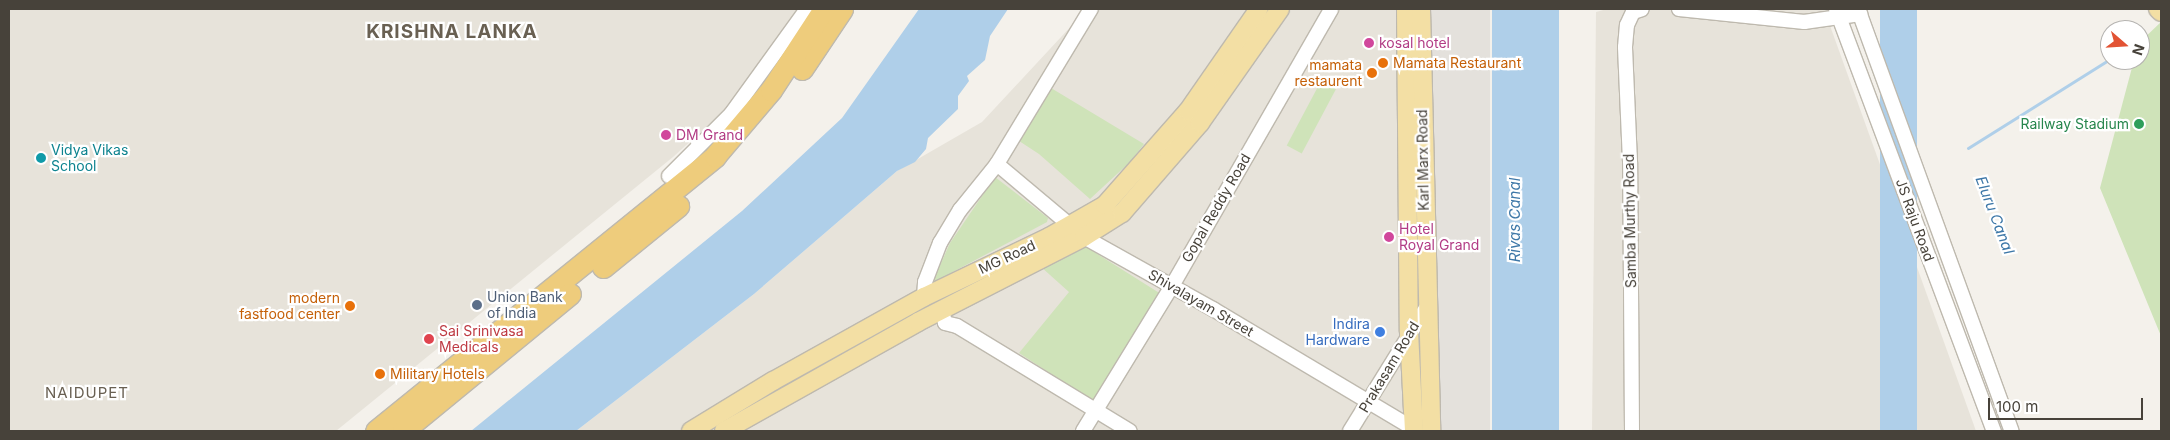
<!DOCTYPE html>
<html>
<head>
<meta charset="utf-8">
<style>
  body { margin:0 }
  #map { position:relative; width:2170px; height:440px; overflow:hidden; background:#f4f1eb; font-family:Inter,sans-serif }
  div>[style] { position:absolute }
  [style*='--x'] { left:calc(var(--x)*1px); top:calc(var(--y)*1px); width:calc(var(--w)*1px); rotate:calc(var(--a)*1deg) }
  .residential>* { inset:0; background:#e7e3da }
  .industrial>* { inset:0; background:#e4e1dc; transform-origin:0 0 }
  .green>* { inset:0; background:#cfe3b9; transform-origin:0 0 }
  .water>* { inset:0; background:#afcfe9; transform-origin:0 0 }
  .stream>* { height:3px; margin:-1.5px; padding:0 1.5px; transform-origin:1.5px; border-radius:1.5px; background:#afcfe9 }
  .roads { filter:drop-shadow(1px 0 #beb9ae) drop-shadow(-1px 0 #beb9ae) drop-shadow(0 1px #beb9ae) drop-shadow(0 -1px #beb9ae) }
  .minor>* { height:14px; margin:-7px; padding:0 7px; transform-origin:7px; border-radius:7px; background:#fff }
  .major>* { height:18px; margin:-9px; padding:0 9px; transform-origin:9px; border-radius:9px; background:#f3dfa4 }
  .highway>* { height:21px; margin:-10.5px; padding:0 10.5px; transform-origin:10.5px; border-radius:10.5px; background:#eecc7c }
  .dots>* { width:14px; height:14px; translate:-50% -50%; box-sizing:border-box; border:2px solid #fff; border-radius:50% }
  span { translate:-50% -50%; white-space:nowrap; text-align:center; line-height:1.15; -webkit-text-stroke:4.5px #fff; paint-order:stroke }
  .hotel-label { font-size:14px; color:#b23c85 }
  .left { translate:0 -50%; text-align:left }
  .food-label { font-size:14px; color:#c56008 }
  .right { translate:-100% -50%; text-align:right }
  .leisure-label { font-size:14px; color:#27864d }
  .culture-label { font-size:14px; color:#0d838f }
  .street-label { font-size:14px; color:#47423a }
  .service-label { font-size:14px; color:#4e5e75 }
  .shop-label { font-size:14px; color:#366cbe }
  .health-label { font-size:14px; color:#be3a42 }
  .water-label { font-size:15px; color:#3e78a8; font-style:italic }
  .neighbourhood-label { font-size:15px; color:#696052; letter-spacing:1px }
  .district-label { font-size:19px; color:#696052; font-weight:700; letter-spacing:1px }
  .frame { position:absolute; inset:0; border:10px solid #47423a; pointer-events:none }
  .north { position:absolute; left:2100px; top:20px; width:50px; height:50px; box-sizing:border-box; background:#fff; border:1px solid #b5b3b0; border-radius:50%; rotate:109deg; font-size:14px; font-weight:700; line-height:20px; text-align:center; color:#47423a }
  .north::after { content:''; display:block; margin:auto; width:18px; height:22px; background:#e25334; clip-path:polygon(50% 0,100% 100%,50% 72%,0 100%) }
  .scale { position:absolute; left:1988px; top:398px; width:155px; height:22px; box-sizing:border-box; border:2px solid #47423a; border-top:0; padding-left:6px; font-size:15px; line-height:18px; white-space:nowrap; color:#47423a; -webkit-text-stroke:4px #fff; paint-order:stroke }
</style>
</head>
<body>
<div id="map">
  <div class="residential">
    <div style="clip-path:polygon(9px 9px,801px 9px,734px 102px,673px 157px,336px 431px,9px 431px)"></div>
    <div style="clip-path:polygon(1087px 9px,1416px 9px,1416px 431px,576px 431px,754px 294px,897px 171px,982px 122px)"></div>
    <div style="clip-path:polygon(1607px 9px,1824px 9px,1976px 431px,1592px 431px,1596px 12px)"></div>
  </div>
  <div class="industrial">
    <div style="left:1431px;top:9px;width:59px;height:422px"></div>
  </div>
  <div class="green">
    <div style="clip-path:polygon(2161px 22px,2161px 336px,2100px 188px,2134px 60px,2140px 60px,2140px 42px)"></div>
    <div style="left:1321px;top:81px;width:17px;height:73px;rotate:28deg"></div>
    <div style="clip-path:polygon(1051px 88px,1144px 144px,1130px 162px,1090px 199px,1039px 154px,1016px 139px)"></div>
    <div style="clip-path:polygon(995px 177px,1048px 218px,1047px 222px,932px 283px,950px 243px)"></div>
    <div style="clip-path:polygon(1083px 245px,1161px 294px,1094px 402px,1019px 353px,1069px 292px,1040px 266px)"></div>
  </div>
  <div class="water">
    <div style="clip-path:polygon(919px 9px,1008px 9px,990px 36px,985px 60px,967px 76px,969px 81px,958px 96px,958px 109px,928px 138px,926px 149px,915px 162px,897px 171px,754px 294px,576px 431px,471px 431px,742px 211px,842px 118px)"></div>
    <div style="left:1492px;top:9px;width:67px;height:422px"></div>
    <div style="left:1880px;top:9px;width:37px;height:450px"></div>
  </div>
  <div class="stream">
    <div style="--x:1968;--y:148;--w:168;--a:-32.1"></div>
  </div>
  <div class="roads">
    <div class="minor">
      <div style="--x:1679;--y:9;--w:126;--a:5.9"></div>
      <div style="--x:1804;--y:22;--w:57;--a:-8.1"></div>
      <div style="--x:1836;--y:9;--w:451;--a:69.5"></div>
      <div style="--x:1858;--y:9;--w:449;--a:70"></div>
      <div style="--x:997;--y:164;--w:114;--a:40"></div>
      <div style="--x:1084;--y:237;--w:148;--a:29.2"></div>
      <div style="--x:1213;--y:309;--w:234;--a:30.8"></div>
      <div style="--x:669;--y:176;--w:88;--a:-45"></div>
      <div style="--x:731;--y:114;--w:130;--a:-54.1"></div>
      <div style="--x:924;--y:297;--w:15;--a:-86"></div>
      <div style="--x:925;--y:282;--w:42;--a:-69"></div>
      <div style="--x:940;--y:243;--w:39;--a:-59"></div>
      <div style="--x:960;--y:210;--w:59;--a:-51.2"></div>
      <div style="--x:997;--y:164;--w:181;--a:-58.8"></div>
      <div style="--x:942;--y:310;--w:13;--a:77"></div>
      <div style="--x:945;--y:323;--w:12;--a:14"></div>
      <div style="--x:957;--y:326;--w:202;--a:31.3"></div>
      <div style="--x:1083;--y:431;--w:170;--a:-58.5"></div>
      <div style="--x:1172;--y:286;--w:319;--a:-60.1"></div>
      <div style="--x:1350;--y:431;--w:150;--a:-58.3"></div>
      <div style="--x:1632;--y:431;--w:269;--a:-90.4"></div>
      <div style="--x:1630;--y:162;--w:115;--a:-92.5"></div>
      <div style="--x:1625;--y:47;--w:22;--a:-85"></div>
      <div style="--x:1627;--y:25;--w:14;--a:-65"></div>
      <div style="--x:1633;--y:12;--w:9;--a:-18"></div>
    </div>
    <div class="major">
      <div style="--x:1406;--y:9;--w:323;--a:89.5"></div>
      <div style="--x:1409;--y:332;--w:99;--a:87.1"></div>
      <div style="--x:1421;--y:9;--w:422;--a:88.6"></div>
      <div style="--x:2158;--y:9;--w:4;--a:45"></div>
      <div style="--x:691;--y:431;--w:96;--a:-31.4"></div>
      <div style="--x:773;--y:381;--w:173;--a:-29.1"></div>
      <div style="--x:924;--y:297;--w:139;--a:-25.6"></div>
      <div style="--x:1049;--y:237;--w:64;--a:-29.7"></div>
      <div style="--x:1105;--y:205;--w:125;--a:-48.6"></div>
      <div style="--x:1188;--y:111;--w:124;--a:-55.2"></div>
      <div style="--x:724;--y:431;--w:223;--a:-29.3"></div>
      <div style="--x:918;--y:322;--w:186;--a:-27.1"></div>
      <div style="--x:1084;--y:237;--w:45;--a:-32.3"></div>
      <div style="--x:1122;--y:213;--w:119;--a:-49.1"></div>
      <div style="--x:1200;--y:123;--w:139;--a:-54.9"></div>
    </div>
    <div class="highway">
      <div style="--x:802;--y:69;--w:72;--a:-56.3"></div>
      <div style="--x:603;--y:267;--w:97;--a:-39.1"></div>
      <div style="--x:376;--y:431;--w:437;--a:-39"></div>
      <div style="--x:715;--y:156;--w:87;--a:-49.7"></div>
      <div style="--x:771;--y:90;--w:97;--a:-56.8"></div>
      <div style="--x:403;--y:431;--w:216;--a:-39.4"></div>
    </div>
  </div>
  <div class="dots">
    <div style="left:1369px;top:43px;background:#d1479c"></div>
    <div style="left:1383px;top:63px;background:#e8710a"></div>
    <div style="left:1372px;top:73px;background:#e8710a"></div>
    <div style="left:2139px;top:124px;background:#2e9e5b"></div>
    <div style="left:666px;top:135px;background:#d1479c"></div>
    <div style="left:41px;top:158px;background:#0f9aa8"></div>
    <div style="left:1389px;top:237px;background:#d1479c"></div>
    <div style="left:477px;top:305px;background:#5c6f8a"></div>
    <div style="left:350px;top:306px;background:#e8710a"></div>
    <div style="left:1380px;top:332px;background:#3f7fe0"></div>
    <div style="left:429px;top:339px;background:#e0444e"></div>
    <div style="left:380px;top:374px;background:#e8710a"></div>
  </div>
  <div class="hotel-label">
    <span class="left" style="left:1379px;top:43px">kosal hotel</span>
    <span class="left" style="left:676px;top:135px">DM Grand</span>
    <span class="left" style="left:1399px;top:237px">Hotel<br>Royal Grand</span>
  </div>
  <div class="food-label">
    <span class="left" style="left:1393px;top:63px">Mamata Restaurant</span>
    <span class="right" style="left:1362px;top:73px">mamata<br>restaurent</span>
    <span class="right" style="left:340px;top:306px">modern<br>fastfood center</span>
    <span class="left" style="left:390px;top:374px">Military Hotels</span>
  </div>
  <div class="leisure-label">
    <span class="right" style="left:2129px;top:124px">Railway Stadium</span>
  </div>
  <div class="culture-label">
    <span class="left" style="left:51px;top:158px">Vidya Vikas<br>School</span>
  </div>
  <div class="street-label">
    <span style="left:1423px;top:160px;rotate:-91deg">Karl Marx Road</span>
    <span style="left:1216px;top:208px;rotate:-60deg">Gopal Reddy Road</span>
    <span style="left:1915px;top:220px;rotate:70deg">JS Raju Road</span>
    <span style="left:1630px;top:221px;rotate:-91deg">Samba Murthy Road</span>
    <span style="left:1007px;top:257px;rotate:-25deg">MG Road</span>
    <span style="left:1201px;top:303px;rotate:30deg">Shivalayam Street</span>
    <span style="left:1389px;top:367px;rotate:-59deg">Prakasam Road</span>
  </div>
  <div class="service-label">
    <span class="left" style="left:487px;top:305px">Union Bank<br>of India</span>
  </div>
  <div class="shop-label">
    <span class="right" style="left:1370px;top:332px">Indira<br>Hardware</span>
  </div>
  <div class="health-label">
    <span class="left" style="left:439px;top:339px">Sai Srinivasa<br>Medicals</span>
  </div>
  <div class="water-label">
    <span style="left:1995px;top:215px;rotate:69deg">Eluru Canal</span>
    <span style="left:1515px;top:220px;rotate:-90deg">Rivas Canal</span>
  </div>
  <div class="neighbourhood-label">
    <span style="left:87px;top:393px">NAIDUPET</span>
  </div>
  <div class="district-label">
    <span style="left:452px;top:32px">KRISHNA LANKA</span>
  </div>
  <div class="frame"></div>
  <div class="north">N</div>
  <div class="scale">100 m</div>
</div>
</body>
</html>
